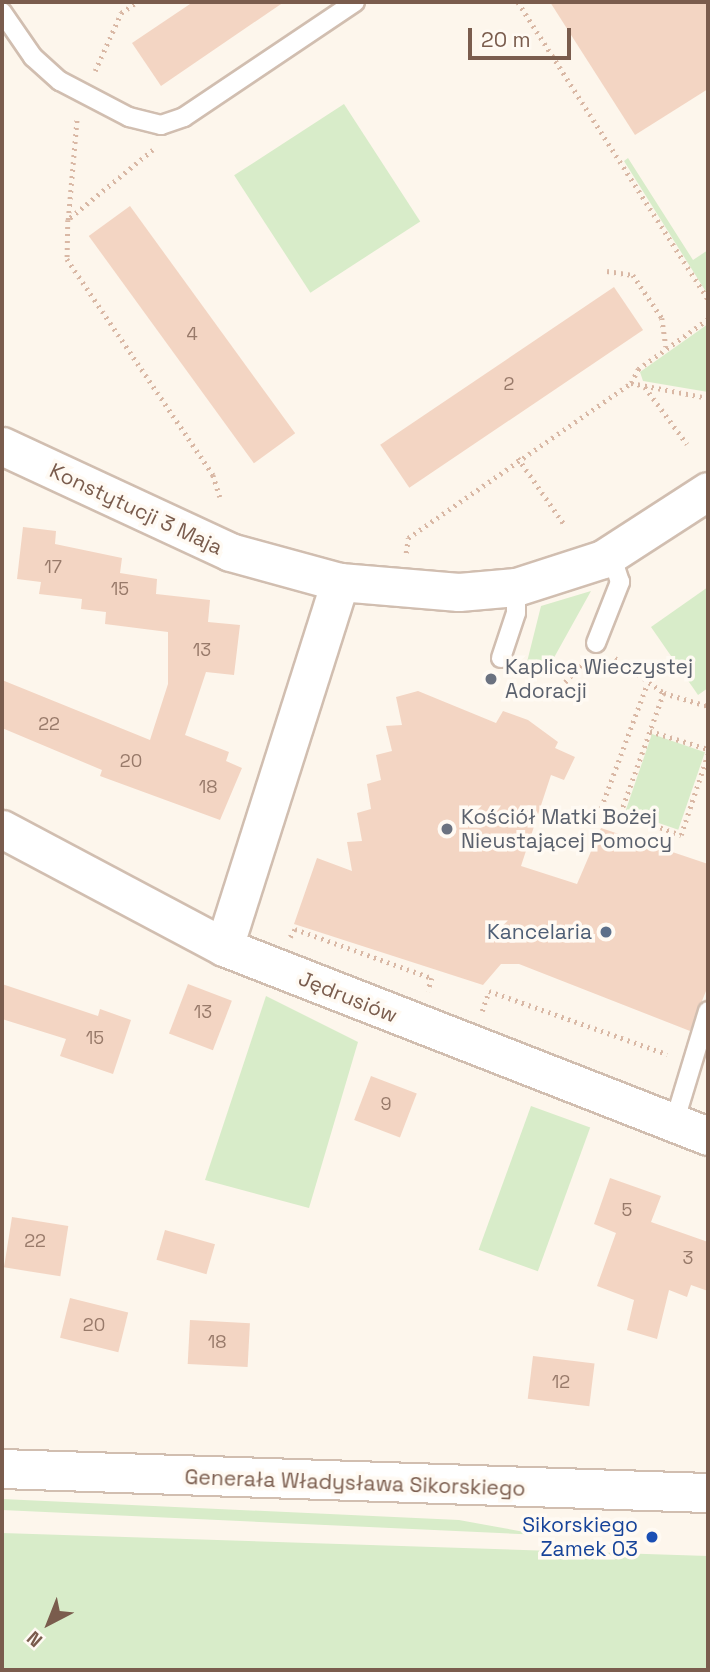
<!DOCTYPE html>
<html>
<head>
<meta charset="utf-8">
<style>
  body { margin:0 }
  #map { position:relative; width:710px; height:1672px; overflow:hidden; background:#fdf6ec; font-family:"Space Grotesk",sans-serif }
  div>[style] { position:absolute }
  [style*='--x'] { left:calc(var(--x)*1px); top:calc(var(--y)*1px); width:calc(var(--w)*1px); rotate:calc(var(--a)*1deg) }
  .green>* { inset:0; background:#d8ecc9; transform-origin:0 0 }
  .building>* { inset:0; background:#f3d5c3; transform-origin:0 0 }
  .path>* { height:4.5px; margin-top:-2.25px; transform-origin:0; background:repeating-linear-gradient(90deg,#d9b8a5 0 2px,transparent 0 7px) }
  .roads { filter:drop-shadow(2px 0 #d1beb0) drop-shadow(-2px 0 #d1beb0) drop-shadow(0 2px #d1beb0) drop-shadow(0 -2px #d1beb0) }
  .lane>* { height:18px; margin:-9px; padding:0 9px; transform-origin:9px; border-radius:9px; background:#fff }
  .street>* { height:37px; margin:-18.5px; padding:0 18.5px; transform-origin:18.5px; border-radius:18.5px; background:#fff }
  .secondary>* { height:38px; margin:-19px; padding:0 19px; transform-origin:19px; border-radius:19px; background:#fff }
  .dots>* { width:19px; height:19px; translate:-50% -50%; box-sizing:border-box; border:4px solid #fffaf3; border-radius:50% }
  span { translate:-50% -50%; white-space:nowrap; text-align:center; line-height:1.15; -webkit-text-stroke:7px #fffaf3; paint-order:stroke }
  .number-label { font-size:18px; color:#987a6a }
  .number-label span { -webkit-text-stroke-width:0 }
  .street-label { font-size:21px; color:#7a5c4d }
  .worship-label { font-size:21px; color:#5b616d }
  .left { translate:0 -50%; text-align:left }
  .service-label { font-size:21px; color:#4e5e75 }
  .right { translate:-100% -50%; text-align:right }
  .transit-label { font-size:21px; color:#164399 }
  .frame { position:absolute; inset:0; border:4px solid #7a5c4d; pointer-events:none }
  .north { position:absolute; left:14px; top:1588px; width:70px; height:70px; -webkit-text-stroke:5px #fffaf3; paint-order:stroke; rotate:222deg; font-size:19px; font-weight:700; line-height:28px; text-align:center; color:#7a5c4d }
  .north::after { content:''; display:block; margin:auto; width:24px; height:32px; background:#7a5c4d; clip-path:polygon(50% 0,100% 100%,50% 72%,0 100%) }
  .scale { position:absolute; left:468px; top:28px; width:103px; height:32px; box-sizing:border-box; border:4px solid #7a5c4d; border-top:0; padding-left:9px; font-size:21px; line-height:24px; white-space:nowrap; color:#7a5c4d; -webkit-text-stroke:5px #fffaf3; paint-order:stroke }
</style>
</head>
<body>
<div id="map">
  <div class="green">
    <div style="left:344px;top:104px;width:140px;height:131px;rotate:57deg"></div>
    <div style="clip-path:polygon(628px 158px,693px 260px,708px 250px,708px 295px,624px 161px)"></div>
    <div style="clip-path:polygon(708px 324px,708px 392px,643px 381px,640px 372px)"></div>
    <div style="clip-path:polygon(708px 587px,708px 688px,698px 695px,651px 627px)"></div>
    <div style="clip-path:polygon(591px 591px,546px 672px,516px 677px,524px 674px,541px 606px)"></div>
    <div style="left:652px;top:734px;width:56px;height:82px;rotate:19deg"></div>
    <div style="clip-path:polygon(266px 996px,358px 1042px,309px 1208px,205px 1180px)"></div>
    <div style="left:531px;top:1106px;width:63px;height:153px;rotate:20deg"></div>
    <div style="clip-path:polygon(2px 1499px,459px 1520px,541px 1535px,2px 1510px)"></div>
    <div style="clip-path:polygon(2px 1533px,708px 1556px,708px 1670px,2px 1670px)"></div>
  </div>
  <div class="building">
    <div style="clip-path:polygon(193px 2px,284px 2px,161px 86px,132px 43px)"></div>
    <div style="clip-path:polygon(550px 2px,708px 2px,708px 89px,635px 135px)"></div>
    <div style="left:130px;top:206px;width:281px;height:51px;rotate:54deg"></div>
    <div style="left:614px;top:287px;width:52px;height:282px;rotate:56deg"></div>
    <div style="clip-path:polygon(23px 527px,56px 531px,55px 544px,122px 558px,120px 573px,157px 579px,156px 594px,210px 600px,208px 622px,240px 625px,234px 675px,206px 672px,185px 735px,229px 752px,226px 761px,242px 768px,220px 820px,100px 776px,102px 770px,2px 728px,2px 680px,150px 740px,168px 684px,168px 632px,105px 624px,106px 612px,81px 609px,82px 599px,39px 594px,41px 582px,17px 579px)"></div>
    <div style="clip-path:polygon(418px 691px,496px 723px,503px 711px,528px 720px,558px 742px,555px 748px,575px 757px,564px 780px,551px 775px,521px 866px,577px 884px,601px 828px,708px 864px,708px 986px,690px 1031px,519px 964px,501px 964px,483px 985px,294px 924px,317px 858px,352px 871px,347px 842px,362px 841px,357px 813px,371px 809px,367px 784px,381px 780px,376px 755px,392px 751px,386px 726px,402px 725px,396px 697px)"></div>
    <div style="clip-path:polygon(2px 984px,98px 1016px,100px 1009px,131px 1020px,113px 1074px,60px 1056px,66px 1039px,2px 1019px)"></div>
    <div style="left:188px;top:984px;width:47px;height:53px;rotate:21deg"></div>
    <div style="left:371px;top:1076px;width:49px;height:47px;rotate:21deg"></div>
    <div style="clip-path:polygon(610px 1178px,661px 1196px,651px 1222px,708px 1242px,708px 1291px,691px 1285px,687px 1297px,669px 1290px,657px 1339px,627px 1330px,634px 1300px,597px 1286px,616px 1233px,594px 1224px)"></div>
    <div style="left:12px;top:1217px;width:57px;height:51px;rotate:9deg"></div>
    <div style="left:165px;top:1230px;width:52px;height:31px;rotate:16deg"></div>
    <div style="left:70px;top:1298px;width:60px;height:41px;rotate:14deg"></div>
    <div style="left:190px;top:1320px;width:60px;height:44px;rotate:3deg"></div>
    <div style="left:533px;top:1356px;width:62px;height:43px;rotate:7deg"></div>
  </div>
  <div class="path">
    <div style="--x:518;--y:2;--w:353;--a:57.4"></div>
    <div style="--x:95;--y:71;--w:64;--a:-65.9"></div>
    <div style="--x:121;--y:13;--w:19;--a:-35"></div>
    <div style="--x:153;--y:150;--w:110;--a:140.5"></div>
    <div style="--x:68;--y:220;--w:39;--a:91"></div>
    <div style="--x:67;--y:259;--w:261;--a:55.9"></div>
    <div style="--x:213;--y:475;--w:23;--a:72"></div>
    <div style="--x:68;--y:220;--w:103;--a:-85"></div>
    <div style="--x:607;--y:271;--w:26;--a:9"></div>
    <div style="--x:633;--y:275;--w:52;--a:56"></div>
    <div style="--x:662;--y:318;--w:29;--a:82"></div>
    <div style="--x:631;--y:383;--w:16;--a:-63"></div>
    <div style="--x:638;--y:369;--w:86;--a:-35.5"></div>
    <div style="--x:645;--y:387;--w:71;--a:53.6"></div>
    <div style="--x:518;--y:458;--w:80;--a:55.1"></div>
    <div style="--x:406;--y:553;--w:15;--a:-82"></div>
    <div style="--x:408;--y:538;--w:272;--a:-34.8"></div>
    <div style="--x:631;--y:383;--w:78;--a:11"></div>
    <div style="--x:615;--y:658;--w:60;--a:35.5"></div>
    <div style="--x:664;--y:693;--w:127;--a:109.7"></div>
    <div style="--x:621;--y:813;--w:64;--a:20.1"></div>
    <div style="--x:681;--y:835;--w:85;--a:-71.6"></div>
    <div style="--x:565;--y:682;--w:26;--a:-47"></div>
    <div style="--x:664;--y:693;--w:46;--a:16.5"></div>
    <div style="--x:650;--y:731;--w:61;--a:17.2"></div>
    <div style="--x:601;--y:808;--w:132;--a:-69.6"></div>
    <div style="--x:290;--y:937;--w:9;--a:-58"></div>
    <div style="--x:295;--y:929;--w:145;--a:19.7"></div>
    <div style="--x:432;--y:978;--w:14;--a:107"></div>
    <div style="--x:482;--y:1011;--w:21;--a:-71"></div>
    <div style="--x:489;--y:991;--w:189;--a:19.5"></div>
  </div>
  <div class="roads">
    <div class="lane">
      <div style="--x:2;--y:12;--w:55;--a:55.4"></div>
      <div style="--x:33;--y:57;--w:36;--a:42"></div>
      <div style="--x:60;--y:81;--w:78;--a:27.6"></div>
      <div style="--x:129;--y:117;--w:33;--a:14"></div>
      <div style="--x:161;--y:125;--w:24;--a:-19"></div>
      <div style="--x:184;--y:117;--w:206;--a:-33.9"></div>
      <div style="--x:596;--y:643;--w:66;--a:-68.5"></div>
      <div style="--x:620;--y:582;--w:29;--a:-108"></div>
      <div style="--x:501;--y:658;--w:47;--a:-71.6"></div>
      <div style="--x:516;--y:613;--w:26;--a:-90"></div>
      <div style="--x:674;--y:1123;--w:117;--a:-73.1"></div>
    </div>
    <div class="street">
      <div style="--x:2;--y:446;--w:251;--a:24.9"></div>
      <div style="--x:230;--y:552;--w:114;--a:15.3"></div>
      <div style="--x:340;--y:582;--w:119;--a:4.8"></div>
      <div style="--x:459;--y:592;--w:57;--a:-5"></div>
      <div style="--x:516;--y:587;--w:91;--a:-17.8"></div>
      <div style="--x:603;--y:559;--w:125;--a:-32.9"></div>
      <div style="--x:2;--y:829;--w:251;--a:28"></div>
      <div style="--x:224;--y:947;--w:520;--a:21.33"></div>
      <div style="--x:224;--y:947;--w:383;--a:-72.4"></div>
    </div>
    <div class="secondary">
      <div style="--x:2;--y:1469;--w:706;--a:1.95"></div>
    </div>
  </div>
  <div class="dots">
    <div style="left:491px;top:679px;background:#6b7280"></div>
    <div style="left:447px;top:829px;background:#6b7280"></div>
    <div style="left:606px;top:932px;background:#5c6f8a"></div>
    <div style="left:652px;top:1537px;background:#1a4fb4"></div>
  </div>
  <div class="number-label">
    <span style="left:192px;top:334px">4</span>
    <span style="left:509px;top:384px">2</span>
    <span style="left:53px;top:567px">17</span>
    <span style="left:120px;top:589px">15</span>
    <span style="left:202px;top:650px">13</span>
    <span style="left:49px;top:724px">22</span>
    <span style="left:131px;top:761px">20</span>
    <span style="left:208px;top:787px">18</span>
    <span style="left:203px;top:1012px">13</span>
    <span style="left:95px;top:1038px">15</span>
    <span style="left:386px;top:1104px">9</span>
    <span style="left:627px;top:1210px">5</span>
    <span style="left:35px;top:1241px">22</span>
    <span style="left:688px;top:1258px">3</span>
    <span style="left:94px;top:1325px">20</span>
    <span style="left:217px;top:1342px">18</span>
    <span style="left:561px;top:1382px">12</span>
  </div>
  <div class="street-label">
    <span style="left:136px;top:509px;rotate:25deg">Konstytucji 3 Maja</span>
    <span style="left:348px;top:997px;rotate:22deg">Jędrusiów</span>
    <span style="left:355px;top:1483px;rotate:2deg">Generała Władysława Sikorskiego</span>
  </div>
  <div class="worship-label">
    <span class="left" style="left:505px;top:679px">Kaplica Wieczystej<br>Adoracji</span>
    <span class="left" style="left:461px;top:829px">Kościół Matki Bożej<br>Nieustającej Pomocy</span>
  </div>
  <div class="service-label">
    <span class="right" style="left:592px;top:932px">Kancelaria</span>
  </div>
  <div class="transit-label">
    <span class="right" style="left:638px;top:1537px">Sikorskiego<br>Zamek 03</span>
  </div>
  <div class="frame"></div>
  <div class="north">N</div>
  <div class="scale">20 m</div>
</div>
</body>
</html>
